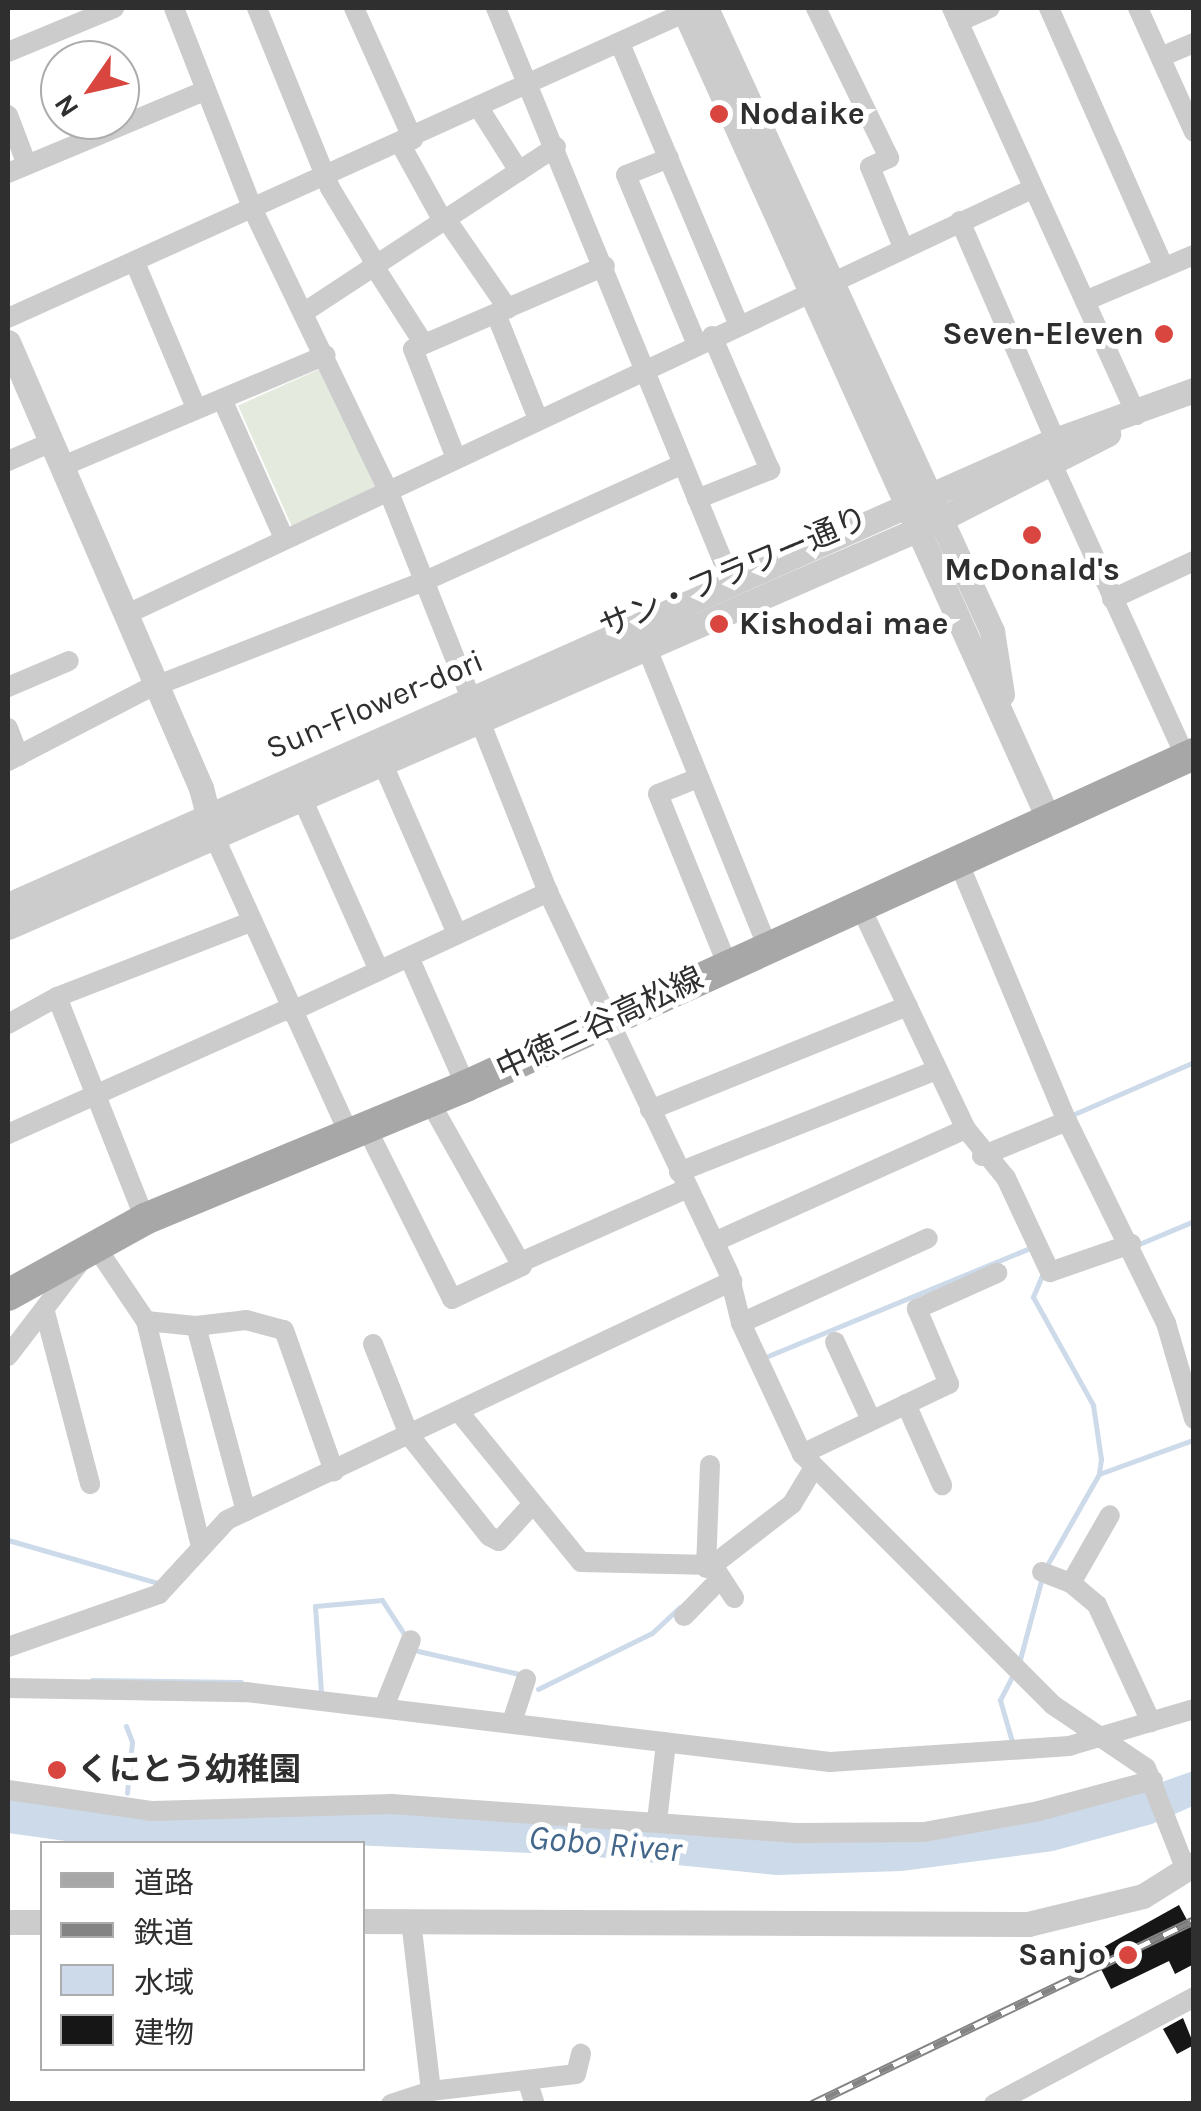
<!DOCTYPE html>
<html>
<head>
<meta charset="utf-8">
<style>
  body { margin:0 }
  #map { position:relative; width:1201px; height:2111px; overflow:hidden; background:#fff; font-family:Karla,"Noto Sans JP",sans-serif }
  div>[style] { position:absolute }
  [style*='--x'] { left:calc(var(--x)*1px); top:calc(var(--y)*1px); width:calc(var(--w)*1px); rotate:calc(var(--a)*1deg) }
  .green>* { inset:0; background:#e4ebde; transform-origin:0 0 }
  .water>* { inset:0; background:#ccdae9 }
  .stream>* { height:5px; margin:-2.5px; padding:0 2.5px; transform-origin:2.5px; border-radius:2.5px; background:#ccdae9 }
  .building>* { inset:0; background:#161616 }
  .minor>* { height:20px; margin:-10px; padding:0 10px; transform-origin:10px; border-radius:10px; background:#ccc }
  .tertiary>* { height:25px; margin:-12.5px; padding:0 12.5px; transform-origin:12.5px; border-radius:12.5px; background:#ccc }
  .primary>* { height:32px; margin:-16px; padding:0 16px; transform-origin:16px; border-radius:16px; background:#a7a7a7 }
  .rail>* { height:9px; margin-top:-4.5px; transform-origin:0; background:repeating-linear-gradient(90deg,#fff 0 15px,#848484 0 30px); box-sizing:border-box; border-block:2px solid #848484 }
  .dots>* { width:28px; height:28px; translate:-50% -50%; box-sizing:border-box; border:5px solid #fff; border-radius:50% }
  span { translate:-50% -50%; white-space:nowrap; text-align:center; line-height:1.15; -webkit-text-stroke:10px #fff; paint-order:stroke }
  .poi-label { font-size:32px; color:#2f2f2f; font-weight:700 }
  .left { translate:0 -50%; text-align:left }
  .right { translate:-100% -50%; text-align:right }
  .street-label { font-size:32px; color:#2f2f2f }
  .water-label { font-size:35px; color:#43678b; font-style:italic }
  .frame { position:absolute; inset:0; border:10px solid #2f2f2f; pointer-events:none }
  .legend { position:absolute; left:40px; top:1841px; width:325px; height:230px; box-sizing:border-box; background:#fff; border:2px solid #acacac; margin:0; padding:12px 18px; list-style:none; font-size:30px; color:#2f2f2f }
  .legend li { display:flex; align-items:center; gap:20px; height:50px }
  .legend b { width:50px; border:2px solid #acacac }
  .north { position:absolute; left:40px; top:40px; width:100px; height:100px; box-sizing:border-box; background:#fff; border:2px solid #acacac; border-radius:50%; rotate:236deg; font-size:28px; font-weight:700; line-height:40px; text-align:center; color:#2f2f2f }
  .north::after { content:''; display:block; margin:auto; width:35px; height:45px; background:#d8463f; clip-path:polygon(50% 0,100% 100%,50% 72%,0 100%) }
</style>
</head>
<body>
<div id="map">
  <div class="green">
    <div style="left:322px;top:368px;width:132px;height:92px;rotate:66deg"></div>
  </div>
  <div class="water">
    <div style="clip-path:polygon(1193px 1771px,1193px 1806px,1152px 1824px,1053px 1851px,902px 1871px,776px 1875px,577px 1855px,284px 1842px,87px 1844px,8px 1833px,8px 1799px,311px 1806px,895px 1837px,1125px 1795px)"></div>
  </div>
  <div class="stream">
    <div style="--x:1072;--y:1115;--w:133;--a:-23.5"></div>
    <div style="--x:1139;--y:1244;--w:60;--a:-22.7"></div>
    <div style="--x:1043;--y:1273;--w:26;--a:113"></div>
    <div style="--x:1033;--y:1297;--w:124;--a:60.9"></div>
    <div style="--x:1093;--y:1405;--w:55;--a:81.6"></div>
    <div style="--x:1101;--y:1459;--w:15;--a:98"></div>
    <div style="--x:1099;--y:1474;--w:107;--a:119.7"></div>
    <div style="--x:768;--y:1356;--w:287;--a:-22.4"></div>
    <div style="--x:1099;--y:1474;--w:100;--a:-19.9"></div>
    <div style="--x:8;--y:1540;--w:159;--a:16"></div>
    <div style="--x:418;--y:1651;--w:104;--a:12.8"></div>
    <div style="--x:1019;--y:1663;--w:89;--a:-75"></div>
    <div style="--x:92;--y:1680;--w:149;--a:0.8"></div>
    <div style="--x:538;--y:1689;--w:127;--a:-26.2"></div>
    <div style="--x:652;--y:1633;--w:38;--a:-43"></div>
    <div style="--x:321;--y:1692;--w:86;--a:-94"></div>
    <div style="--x:315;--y:1606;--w:67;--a:-5.1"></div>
    <div style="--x:382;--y:1600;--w:44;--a:57"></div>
    <div style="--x:126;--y:1726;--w:17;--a:69"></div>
    <div style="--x:132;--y:1742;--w:51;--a:95.6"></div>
    <div style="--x:1013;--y:1745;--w:47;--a:-106.1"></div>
    <div style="--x:1000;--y:1700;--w:31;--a:-63"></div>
  </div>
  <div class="building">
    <div style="clip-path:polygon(1179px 1905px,1194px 1933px,1194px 1964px,1175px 1974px,1169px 1961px,1111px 1989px,1093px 1953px)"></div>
    <div style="clip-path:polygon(1183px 2018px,1194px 2045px,1177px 2054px,1163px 2029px)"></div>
  </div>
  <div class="minor">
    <div style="--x:174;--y:8;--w:217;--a:68.6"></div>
    <div style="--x:253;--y:210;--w:311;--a:64.3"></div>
    <div style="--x:388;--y:490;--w:433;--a:68.3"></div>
    <div style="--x:548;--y:892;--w:423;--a:64.6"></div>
    <div style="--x:729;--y:1274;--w:50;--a:76.2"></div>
    <div style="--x:741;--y:1323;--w:145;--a:65"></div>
    <div style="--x:802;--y:1454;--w:355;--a:45"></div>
    <div style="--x:1053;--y:1705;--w:112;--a:34.1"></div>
    <div style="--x:1146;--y:1768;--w:110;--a:68.6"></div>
    <div style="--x:257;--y:8;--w:194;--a:67.9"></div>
    <div style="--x:330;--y:188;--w:85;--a:58.9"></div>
    <div style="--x:354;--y:8;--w:144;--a:65.8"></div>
    <div style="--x:496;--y:8;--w:625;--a:67.7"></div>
    <div style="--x:816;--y:8;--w:167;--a:64"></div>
    <div style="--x:889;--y:158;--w:21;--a:155"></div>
    <div style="--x:870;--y:167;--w:87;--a:67.6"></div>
    <div style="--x:952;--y:8;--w:447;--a:65.6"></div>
    <div style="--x:1049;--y:8;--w:284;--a:66.1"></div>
    <div style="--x:1138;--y:8;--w:136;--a:65.7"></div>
    <div style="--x:958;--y:22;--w:35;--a:-24"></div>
    <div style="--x:621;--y:46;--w:301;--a:67.1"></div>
    <div style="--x:8;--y:52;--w:115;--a:-22.5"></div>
    <div style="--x:1163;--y:56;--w:34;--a:-23"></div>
    <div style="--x:479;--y:108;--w:75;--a:57.6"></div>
    <div style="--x:8;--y:115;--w:53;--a:69.2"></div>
    <div style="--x:401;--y:145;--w:87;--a:61.1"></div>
    <div style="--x:669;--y:158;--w:46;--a:158.4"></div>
    <div style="--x:626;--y:175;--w:181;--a:67.3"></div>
    <div style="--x:8;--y:173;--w:212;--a:-22.7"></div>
    <div style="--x:446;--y:219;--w:109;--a:55.4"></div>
    <div style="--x:960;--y:221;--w:253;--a:66.5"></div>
    <div style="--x:372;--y:263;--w:96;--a:57.3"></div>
    <div style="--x:136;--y:265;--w:155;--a:67.2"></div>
    <div style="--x:1085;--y:301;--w:118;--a:-22.9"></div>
    <div style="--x:306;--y:311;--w:299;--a:-33.3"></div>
    <div style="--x:496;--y:314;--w:113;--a:68.2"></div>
    <div style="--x:8;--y:318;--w:754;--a:-24.29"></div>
    <div style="--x:222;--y:399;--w:150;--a:66"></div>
    <div style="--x:456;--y:458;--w:117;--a:-111.5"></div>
    <div style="--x:413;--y:349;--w:209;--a:-23.4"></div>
    <div style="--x:8;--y:461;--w:48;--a:-23.4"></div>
    <div style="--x:63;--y:466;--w:285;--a:-22.9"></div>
    <div style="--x:1053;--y:466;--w:321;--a:65.5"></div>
    <div style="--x:697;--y:499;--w:79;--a:-21.7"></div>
    <div style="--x:770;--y:470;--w:146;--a:-113.4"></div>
    <div style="--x:1112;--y:599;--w:90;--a:-24.9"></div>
    <div style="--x:125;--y:615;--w:1002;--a:-25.16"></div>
    <div style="--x:646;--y:646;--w:323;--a:68"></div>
    <div style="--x:8;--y:687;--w:66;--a:-23.1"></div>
    <div style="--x:8;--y:728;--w:30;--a:69"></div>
    <div style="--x:8;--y:761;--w:154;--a:-27.4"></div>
    <div style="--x:145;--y:690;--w:300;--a:-21.3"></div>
    <div style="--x:425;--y:581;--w:283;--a:-24.4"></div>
    <div style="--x:382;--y:762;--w:184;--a:66.4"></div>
    <div style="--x:698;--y:778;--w:43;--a:158.2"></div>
    <div style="--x:658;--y:794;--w:183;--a:67.9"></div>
    <div style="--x:301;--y:796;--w:191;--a:65.9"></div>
    <div style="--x:214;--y:836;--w:329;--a:65.6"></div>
    <div style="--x:958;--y:861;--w:282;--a:67.3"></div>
    <div style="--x:1067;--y:1121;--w:225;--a:63.9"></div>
    <div style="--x:1166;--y:1323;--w:100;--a:73.7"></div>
    <div style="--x:860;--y:906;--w:247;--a:64.6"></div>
    <div style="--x:966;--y:1129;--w:63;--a:50.8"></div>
    <div style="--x:1006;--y:1178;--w:104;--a:64.9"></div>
    <div style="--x:1050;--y:1272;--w:86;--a:-19.1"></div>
    <div style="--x:409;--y:957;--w:141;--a:66.2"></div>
    <div style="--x:57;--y:997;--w:239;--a:68.4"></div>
    <div style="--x:290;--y:1012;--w:285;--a:-24.9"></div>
    <div style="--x:8;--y:1024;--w:56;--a:-28.9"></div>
    <div style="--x:57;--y:997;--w:207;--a:-21.2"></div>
    <div style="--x:650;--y:1110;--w:278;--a:-22"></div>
    <div style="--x:367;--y:1129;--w:190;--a:63.4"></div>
    <div style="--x:452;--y:1299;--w:77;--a:-25.2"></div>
    <div style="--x:522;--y:1266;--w:188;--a:-119.3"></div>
    <div style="--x:8;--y:1134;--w:307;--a:-24.1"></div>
    <div style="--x:982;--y:1156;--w:92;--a:-22.4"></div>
    <div style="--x:679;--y:1172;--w:277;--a:-21.6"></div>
    <div style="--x:714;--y:1242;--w:276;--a:-24.2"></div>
    <div style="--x:521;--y:1262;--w:180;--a:-23.9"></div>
    <div style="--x:45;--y:1312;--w:178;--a:75.3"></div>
    <div style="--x:146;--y:1321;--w:50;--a:5.7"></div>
    <div style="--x:196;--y:1326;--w:50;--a:-6.8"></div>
    <div style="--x:246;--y:1320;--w:39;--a:15"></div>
    <div style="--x:284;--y:1330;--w:150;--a:70.5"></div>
    <div style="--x:741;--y:1323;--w:205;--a:-24.4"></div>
    <div style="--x:196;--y:1326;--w:192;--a:74.9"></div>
    <div style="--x:835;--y:1342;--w:86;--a:65.2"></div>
    <div style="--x:373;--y:1344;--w:98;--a:68.4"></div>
    <div style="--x:409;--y:1435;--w:129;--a:51.6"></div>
    <div style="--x:489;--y:1536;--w:11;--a:27"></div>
    <div style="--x:499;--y:1541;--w:47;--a:-47.6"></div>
    <div style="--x:8;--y:1356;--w:141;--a:-52.5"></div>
    <div style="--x:94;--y:1244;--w:93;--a:56"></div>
    <div style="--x:146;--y:1321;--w:228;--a:76.3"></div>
    <div style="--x:906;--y:1404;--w:89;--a:66"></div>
    <div style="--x:459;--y:1412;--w:193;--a:50.9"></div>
    <div style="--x:581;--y:1562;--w:132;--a:1.3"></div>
    <div style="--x:713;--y:1565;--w:100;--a:-37.7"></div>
    <div style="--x:792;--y:1504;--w:41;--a:-59"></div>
    <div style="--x:802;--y:1454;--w:163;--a:-25.5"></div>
    <div style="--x:949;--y:1384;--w:82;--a:-113.1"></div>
    <div style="--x:917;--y:1309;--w:88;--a:-24.2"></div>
    <div style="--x:714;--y:1567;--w:37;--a:57"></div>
    <div style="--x:706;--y:1568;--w:103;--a:-87.8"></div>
    <div style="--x:1042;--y:1572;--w:31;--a:21"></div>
    <div style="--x:1071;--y:1583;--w:34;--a:40"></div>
    <div style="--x:1097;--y:1605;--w:129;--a:65.2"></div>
    <div style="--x:1071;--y:1583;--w:78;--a:-60.2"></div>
    <div style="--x:684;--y:1616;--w:50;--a:-45.8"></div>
    <div style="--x:8;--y:1647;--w:160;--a:-19.3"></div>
    <div style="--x:159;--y:1594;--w:100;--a:-47.4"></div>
    <div style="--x:227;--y:1520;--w:559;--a:-25.33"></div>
    <div style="--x:8;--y:1688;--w:238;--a:1"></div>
    <div style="--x:246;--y:1692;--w:588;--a:6.84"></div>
    <div style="--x:830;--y:1762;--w:240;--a:-3.8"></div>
    <div style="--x:1069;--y:1746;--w:130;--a:-16.5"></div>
    <div style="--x:384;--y:1707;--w:72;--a:-68.1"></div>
    <div style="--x:513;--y:1719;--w:42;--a:-72"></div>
    <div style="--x:8;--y:1790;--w:146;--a:8.3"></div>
    <div style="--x:152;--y:1811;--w:240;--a:-1.7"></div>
    <div style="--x:392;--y:1804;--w:408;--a:4.1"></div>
    <div style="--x:799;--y:1833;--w:125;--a:-0.5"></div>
    <div style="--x:924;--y:1832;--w:117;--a:-10.3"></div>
    <div style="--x:1039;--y:1811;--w:118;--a:-15.2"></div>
    <div style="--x:657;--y:1821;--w:79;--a:-83.4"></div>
    <div style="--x:527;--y:2080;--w:25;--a:72"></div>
    <div style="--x:431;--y:2091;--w:146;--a:-6.7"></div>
    <div style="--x:576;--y:2074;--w:21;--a:-76"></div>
    <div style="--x:391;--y:2104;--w:42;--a:-18"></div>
    <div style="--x:431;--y:2091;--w:171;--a:-96.7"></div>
    <div style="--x:994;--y:2104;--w:227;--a:-28.1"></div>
  </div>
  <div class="tertiary">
    <div style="--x:683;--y:8;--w:891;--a:65.74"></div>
    <div style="--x:706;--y:8;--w:686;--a:65.34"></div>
    <div style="--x:992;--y:631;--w:64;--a:81"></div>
    <div style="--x:8;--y:342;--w:486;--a:66.6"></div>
    <div style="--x:201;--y:788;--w:43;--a:75.3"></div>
    <div style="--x:8;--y:905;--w:1146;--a:-23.95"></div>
    <div style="--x:1055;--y:440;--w:148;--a:-19.8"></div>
    <div style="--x:8;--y:927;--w:1016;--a:-23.61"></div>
    <div style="--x:939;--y:520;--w:190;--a:-27"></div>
    <div style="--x:362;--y:1921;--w:666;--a:0.26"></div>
    <div style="--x:1028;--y:1924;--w:118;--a:-13.7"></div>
    <div style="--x:1143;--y:1896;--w:60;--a:-32.1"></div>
    <div style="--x:8;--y:1922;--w:34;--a:0"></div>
  </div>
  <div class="primary">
    <div style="--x:8;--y:1295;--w:157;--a:-29"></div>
    <div style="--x:145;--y:1219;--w:347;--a:-22.5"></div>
    <div style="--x:466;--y:1086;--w:800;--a:-24.52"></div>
  </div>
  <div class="rail">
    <div style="--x:812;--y:2104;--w:424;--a:-25.7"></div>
  </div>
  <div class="dots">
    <div style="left:719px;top:114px;background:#d8463f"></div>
    <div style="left:1164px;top:334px;background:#d8463f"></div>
    <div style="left:1032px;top:535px;background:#d8463f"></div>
    <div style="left:719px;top:624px;background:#d8463f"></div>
    <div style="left:57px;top:1770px;background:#d8463f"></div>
    <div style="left:1128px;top:1955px;background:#d8463f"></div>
  </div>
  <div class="poi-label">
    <span class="left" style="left:739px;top:114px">Nodaike</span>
    <span class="right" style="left:1144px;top:334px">Seven-Eleven</span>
    <span style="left:1032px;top:570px">McDonald's</span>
    <span class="left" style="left:739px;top:624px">Kishodai mae</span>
    <span class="left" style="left:77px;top:1770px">くにとう幼稚園</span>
    <span class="right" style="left:1106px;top:1955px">Sanjo</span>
  </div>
  <div class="street-label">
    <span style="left:734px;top:573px;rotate:-23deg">サン・フラワー通り</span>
    <span style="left:375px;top:705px;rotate:-23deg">Sun-Flower-dori</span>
    <span style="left:600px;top:1024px;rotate:-25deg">中徳三谷高松線</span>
  </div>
  <div class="water-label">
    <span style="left:605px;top:1844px;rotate:5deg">Gobo River</span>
  </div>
  <div class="frame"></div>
  <ul class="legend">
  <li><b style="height:12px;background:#a7a7a7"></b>道路</li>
  <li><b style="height:12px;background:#848484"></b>鉄道</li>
  <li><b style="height:28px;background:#ccdae9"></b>水域</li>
  <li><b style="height:28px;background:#161616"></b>建物</li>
  </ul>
  <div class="north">N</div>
</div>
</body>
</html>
